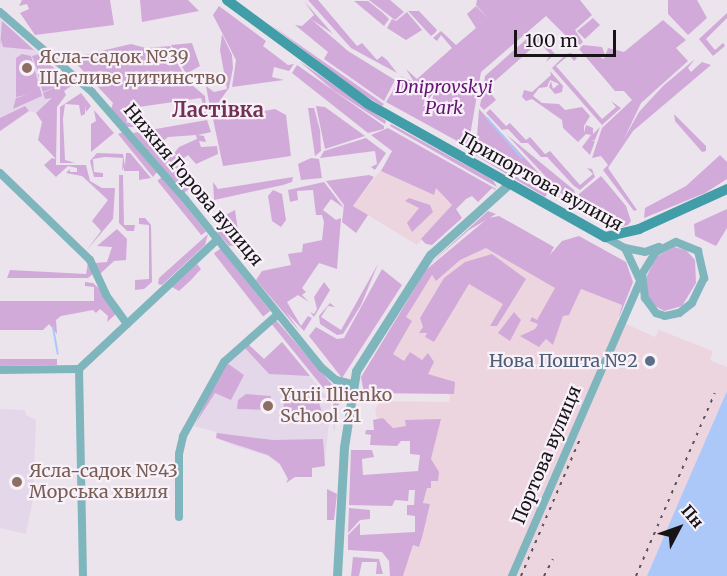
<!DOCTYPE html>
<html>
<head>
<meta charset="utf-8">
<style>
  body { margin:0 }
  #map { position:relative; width:727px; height:576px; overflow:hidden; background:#ebe4ec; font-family:Merriweather,serif }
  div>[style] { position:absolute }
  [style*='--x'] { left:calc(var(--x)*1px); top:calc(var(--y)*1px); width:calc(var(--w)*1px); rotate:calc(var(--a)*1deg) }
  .industrial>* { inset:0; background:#edd5df }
  .education>* { inset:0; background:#e5d7ea }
  .green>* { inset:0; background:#d2aad9; transform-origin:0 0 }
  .water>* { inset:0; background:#abc8f9 }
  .stream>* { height:2px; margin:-1px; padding:0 1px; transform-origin:1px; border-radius:1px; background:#abc8f9 }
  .minor>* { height:8px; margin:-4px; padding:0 4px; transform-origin:4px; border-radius:4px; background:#7fb6bd }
  .tertiary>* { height:9px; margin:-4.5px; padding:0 4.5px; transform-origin:4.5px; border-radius:4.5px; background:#7fb6bd }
  .secondary>* { height:10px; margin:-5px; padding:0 5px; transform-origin:5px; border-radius:5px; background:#419da8 }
  .rail>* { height:2px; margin-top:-1px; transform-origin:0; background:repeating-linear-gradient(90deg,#595559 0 3px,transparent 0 9px) }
  .dots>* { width:16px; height:16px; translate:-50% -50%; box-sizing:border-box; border:3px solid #f8f1f9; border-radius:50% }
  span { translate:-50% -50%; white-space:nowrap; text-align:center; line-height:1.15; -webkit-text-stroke:4.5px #f8f1f9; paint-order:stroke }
  .education-label { font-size:18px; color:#785e54 }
  .left { translate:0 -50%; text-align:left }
  .park-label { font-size:18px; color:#641472; font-style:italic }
  .street-label { font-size:18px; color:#161416 }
  .service-label { font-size:18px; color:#4e5e75 }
  .right { translate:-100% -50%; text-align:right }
  .neighbourhood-label { font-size:20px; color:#723152; font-weight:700 }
  .north { position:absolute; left:649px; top:498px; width:60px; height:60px; -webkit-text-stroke:4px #f8f1f9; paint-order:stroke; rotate:49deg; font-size:16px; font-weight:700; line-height:24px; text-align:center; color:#161416 }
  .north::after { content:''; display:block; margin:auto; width:21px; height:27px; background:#161416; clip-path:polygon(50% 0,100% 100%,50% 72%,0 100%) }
  .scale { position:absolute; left:514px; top:30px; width:102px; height:27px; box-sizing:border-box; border:3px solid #161416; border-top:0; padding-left:8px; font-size:18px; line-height:21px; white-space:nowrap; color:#161416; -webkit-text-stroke:4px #f8f1f9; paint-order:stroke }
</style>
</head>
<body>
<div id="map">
  <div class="industrial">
    <div style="clip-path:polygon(392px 156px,457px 199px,417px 245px,353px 206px)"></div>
    <div style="clip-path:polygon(489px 218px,557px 255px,581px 289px,622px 305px,617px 320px,655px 337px,659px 330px,713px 351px,710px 360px,727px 367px,727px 391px,647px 576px,403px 576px,413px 545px,419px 545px,423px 534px,430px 504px,423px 503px,427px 488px,431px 481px,438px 481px,431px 459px,440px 420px,406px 420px,406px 426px,390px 428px,389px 422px,377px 419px,375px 410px,380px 401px,449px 402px,450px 395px,368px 372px,431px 265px)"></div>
  </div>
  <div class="education">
    <div style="clip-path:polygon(0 18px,73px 85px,36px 113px,28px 111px,0 131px)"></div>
    <div style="clip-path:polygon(282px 342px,331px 402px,325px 461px,288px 479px,280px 465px,268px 456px,235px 446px,216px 438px,216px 432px,194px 426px,227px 364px,247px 343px,264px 359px)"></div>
    <div style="clip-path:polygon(0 409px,25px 410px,26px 415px,36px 420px,33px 499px,26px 534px,0 528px)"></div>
  </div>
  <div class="green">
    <div style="clip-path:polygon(22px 0,110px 0,114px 25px,35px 35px,20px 13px,29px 9px,27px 4px,19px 6px)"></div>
    <div style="clip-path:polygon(140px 0,188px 0,199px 11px,142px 22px)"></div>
    <div style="clip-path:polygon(308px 0,318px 0,357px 46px,362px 43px,377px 60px,382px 56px,387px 60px,397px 73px,351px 48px)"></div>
    <div style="clip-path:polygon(369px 0,390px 0,404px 12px,395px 20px)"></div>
    <div style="clip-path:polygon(477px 0,580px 0,592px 15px,575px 30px,583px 42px,577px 47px,546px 16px,481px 72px,468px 147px,386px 102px,399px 81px,411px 84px,400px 76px,414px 82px,406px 69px,417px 79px,452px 48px,441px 35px,437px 41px,433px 38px,441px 31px,456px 45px,476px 28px,467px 14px,476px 6px,488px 18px,476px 5px)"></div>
    <div style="clip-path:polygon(668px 0,697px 0,707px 18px,688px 35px,668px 14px)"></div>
    <div style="clip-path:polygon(304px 1px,333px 34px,311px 19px,348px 51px,395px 80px,384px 101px,324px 59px,328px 52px,295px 25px,302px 26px,314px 15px)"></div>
    <div style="clip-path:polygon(354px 1px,368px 1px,383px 13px,389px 19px,384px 26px)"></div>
    <div style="clip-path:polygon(219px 6px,266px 41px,263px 46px,288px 65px,294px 64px,289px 71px,274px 67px,272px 77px,284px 80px,232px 87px,236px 60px,213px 15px)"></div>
    <div style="clip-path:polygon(408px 11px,419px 11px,437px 30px,435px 33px,431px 36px)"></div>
    <div style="clip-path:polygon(407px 12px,422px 30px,406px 40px,387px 28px,392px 19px,396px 21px)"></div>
    <div style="clip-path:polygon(727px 13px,727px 18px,706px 39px,715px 50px,723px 43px,725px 46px,713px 56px,699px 39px)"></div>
    <div style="clip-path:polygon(593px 18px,600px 25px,585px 39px,577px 31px)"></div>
    <div style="clip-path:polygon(663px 20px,686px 40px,676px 48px,688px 61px,641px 103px,624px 139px,639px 112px,663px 86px,695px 59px,688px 68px,691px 72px,702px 62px,711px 65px,633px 131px,608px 168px,637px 210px,634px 211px,603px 170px,608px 165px,601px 156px,592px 158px,602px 128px,632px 100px,624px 91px,615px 91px,579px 49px,583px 45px,602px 47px,605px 55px,600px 57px,604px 59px,608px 48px,624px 52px)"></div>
    <div style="clip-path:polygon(2px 21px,34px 50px,3px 47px,1px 40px,0 48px)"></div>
    <div style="clip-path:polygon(271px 25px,384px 104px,382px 106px,356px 90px)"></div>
    <div style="clip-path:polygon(222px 34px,232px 55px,233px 68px,229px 88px,211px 113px,206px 86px,214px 92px,227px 89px,220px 50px)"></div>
    <div style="clip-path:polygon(531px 35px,538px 35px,555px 54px,546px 62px,550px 54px,539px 42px,487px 88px,496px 100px,484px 110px,480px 106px,485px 76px)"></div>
    <div style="clip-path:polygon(192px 43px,200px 66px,186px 74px,171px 45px)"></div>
    <div style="clip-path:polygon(131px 44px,146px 48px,170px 46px,186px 80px,205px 96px,207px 115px,198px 117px,197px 113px,205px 111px,201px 98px,125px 109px,127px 123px,135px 123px,135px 127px,127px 127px,111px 109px,113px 103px,71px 58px)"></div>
    <div style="clip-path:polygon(22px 54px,31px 56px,42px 96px,13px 109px,16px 98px,27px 95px,16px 97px,16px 58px)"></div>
    <div style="clip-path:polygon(39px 54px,72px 85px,64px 91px,66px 95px,57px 107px,56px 165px,86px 165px,90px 181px,102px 188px,115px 188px,113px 219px,86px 251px,101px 231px,92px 221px,108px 200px,82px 176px,66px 173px,70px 169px,70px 172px,77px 172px,77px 168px,68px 166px,56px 177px,44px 165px,52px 158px,56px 159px,38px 140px,42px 122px,36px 113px,52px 98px,45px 99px,43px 93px,57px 86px,43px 92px,41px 86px,57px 78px,41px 85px,38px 74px,45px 68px,38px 72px,32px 56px)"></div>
    <div style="clip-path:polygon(566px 54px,571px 53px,577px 58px,574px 61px,569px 55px,556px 66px,602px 119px,616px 107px,611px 101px,621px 108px,602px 125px,552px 68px)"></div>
    <div style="clip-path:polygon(299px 61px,386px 121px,385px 124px,333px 90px)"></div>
    <div style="clip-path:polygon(297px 65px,384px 126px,384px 129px,368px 133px,292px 73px)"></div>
    <div style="clip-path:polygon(550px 71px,563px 86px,562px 92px,555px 94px,549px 87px,551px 81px,553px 89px,559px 84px,550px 80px,547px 87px,539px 88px,533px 96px,542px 103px,559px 104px,565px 110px,582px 107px,590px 116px,584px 126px,584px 133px,586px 125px,593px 128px,593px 134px,600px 127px,595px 140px,591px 141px,595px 141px,590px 155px,582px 147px,591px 135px,586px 134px,578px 142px,563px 128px,562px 120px,532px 99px,526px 101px,522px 97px,524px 90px,532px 92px,551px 75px)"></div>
    <div style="clip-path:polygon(81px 93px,91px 106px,86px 112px,85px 105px,85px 114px,81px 116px,79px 105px,65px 104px,63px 119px,65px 160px,75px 163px,60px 163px,60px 107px)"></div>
    <div style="clip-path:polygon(25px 106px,29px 111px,0 131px,0 118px)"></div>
    <div style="clip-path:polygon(316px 106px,325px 107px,365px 136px,325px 149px)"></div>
    <div style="clip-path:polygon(308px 108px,314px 108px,320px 130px,321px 151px,315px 156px)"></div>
    <div style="clip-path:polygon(275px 109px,286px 115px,291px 156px,223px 166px,213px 119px)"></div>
    <div style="clip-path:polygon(479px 109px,565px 201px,476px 151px)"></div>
    <div style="clip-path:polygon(490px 109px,506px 126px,510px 123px,526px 140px,530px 137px,545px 154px,550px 151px,580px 185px,593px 174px,587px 168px,592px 169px,595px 177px,580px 190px,574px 186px,547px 157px,541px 157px,528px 143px,521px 143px,508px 129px,502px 130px,486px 113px)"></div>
    <div style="clip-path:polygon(94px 110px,114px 133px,91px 152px,91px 124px,96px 121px)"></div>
    <div style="clip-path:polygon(674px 114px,706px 146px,706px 151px,702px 152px,675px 121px)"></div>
    <div style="clip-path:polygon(evenodd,207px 120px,211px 132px,198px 135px,204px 136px,206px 142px,199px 141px,201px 147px,217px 146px,218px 154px,196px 164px,188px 155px,177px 163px,193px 186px,184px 193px,133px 133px,207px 120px,196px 135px,197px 139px,179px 147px,171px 157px,161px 143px,168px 137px,196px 135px)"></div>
    <div style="clip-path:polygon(391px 124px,493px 180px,497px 187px,390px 126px)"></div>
    <div style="clip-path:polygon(388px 128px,496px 189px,496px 190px,492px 188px,478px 202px,472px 196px,466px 199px,456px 209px,462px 218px,432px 245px,426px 244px,421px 239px,452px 205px,436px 188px,434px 195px,381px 171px,392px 151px,371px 135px)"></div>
    <div style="clip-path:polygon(123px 132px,157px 172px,153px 177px,118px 134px)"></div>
    <div style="clip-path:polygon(507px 135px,574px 190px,576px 196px,571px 204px)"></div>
    <div style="clip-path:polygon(366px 138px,386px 153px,375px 170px,371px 167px,377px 164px,375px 151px,320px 158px,324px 151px)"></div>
    <div style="clip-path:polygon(97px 153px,123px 154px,125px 166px,126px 153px,130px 153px,151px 178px,139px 180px,139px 171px,124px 171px,124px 167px,122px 171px,123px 158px,105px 157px,93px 159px,94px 172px,103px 173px,103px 177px,94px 177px,90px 161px)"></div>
    <div style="clip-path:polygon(475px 155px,475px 154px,547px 194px,545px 197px)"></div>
    <div style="clip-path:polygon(720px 155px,727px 162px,727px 179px,705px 193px,644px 218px,645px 208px,686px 186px)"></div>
    <div style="clip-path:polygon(311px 158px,319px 159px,322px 178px,301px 180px,298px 164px)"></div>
    <div style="clip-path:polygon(119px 175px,123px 175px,124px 225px,135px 225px,134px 231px,127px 231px,119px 223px)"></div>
    <div style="clip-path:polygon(369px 175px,374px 177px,353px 206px,368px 215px,356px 233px,342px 222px,344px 205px,326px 181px)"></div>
    <div style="clip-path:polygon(601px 176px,626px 206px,631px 221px,628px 225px,614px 229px,574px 207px,579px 194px)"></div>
    <div style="left:162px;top:177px;width:70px;height:6px;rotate:51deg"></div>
    <div style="clip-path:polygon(293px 177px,292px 182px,283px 185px,214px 200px,213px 182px,218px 189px)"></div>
    <div style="clip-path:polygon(324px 182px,344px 208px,331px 199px,323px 210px,336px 220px,341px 218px,337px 269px,319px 263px,302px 288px,306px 292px,302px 295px,309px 302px,298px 295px,287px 302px,301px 326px,308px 316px,312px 318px,304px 331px,286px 312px,301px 333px,256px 280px,262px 271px,291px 265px,288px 254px,302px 252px,303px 244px,322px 240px,324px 222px,322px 215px,316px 215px,313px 190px,297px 191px,298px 200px,290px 202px,288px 190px)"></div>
    <div style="clip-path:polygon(273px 190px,282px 194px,286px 220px,281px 227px,272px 221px,268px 196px)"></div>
    <div style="clip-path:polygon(409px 198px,430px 205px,433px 212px,412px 232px,407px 223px,419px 208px,405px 201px)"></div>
    <div style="clip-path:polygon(727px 209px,727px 228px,716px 246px,695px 236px,694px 224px)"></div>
    <div style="clip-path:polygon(235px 210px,240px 245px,229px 246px,215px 230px,221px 224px,218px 219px)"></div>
    <div style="clip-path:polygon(488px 211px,496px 214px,469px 230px,423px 270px)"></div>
    <div style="clip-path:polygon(499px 216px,554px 247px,549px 256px,562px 241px,579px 236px,626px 262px,633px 282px,618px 320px,622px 305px,581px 289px,569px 315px,563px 316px,553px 345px,546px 339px,539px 347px,520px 336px,535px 329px,538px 324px,530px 321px,532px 317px,537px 320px,555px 288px,486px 248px,460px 260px,436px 281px,432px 275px,406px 317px,412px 321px,393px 354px,404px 361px,410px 352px,422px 360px,428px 353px,434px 362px,428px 374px,455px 382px,454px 394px,364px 393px,361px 377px,426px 270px,488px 218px)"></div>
    <div style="clip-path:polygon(139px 218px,145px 218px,151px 225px,152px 282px,144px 289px,135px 290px,135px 280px,149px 279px,149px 225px,139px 224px)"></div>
    <div style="clip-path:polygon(117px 229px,127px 239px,126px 260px,114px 261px,100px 274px,95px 263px,107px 262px,112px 247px,97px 246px)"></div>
    <div style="clip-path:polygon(208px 234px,205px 245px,162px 285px,158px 284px,159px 278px)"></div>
    <div style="clip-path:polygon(674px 247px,686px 250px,695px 260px,696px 283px,682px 306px,664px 311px,650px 303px,645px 280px,656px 257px)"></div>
    <div style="left:221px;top:248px;width:80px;height:9px;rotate:52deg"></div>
    <div style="clip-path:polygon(492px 254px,526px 279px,497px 326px,490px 326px,503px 304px,469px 284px,434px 342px,425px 337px,427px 333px,419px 333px,423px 327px,420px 318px,444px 278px,465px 262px)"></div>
    <div style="clip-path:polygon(88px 263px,94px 273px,88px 278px,7px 278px,10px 270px,86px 274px)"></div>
    <div style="clip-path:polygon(197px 264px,201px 269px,191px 280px,179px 291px,172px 287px)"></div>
    <div style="clip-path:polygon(378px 264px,361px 305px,343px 334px,337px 335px,320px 324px,319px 316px,330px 303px,335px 307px,328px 306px,321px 317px,341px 330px)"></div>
    <div style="clip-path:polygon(382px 269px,402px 285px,342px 378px,309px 336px,316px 327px,337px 339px,344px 338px)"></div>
    <div style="clip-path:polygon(85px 282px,93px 283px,102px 291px,116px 314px,107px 322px,108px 316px,100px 309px,96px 313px,93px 310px,61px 316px,56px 320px,57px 334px,49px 324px,43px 330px,0 330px,0 301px,94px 301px,94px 287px,85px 286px)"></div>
    <div style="clip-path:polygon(324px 282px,330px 290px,314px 317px,310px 312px,314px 314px,317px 309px,314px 297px)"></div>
    <div style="clip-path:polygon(514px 312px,521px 320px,510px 341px,498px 333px)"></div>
    <div style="clip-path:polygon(276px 320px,343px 397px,335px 411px,334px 434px,333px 400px,270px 322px)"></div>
    <div style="clip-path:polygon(282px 342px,310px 376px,269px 374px,244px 347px,227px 363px,244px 375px,231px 400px,215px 393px,196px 423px,223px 366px,247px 343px,264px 359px)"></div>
    <div style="clip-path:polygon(0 359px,57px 359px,57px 365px,0 366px)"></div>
    <div style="clip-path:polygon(246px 394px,271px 396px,269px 410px,237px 409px,238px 400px)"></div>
    <div style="clip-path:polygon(283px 396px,317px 397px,322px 412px,284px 411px)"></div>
    <div style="clip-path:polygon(383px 418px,393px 428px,406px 426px,405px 420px,441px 419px,431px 459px,439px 472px,438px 481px,431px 481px,431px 488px,427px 488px,423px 503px,430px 504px,423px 534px,419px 547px,413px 545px,403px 576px,390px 576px,389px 561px,382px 552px,348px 550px,348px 535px,360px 523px,360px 535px,415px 532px,415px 516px,407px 515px,407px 505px,414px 505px,415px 490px,409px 490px,408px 501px,395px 500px,392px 506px,349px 505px,351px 450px,372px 450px,374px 457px,362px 459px,363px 475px,418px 471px,420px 455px,410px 454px,410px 441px,401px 441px,397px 446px,370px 445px,371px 435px,365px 434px,366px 430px,374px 430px,373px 420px)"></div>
    <div style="clip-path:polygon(217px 433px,273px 440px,323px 439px,325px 466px,312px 468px,312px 477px,295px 477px,286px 483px,288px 479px,280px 464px,268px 455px,216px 438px)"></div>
    <div style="clip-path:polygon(327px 489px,337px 494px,334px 520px,327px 520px)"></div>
    <div style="clip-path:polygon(349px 508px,370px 510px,370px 519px,360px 520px,348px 533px)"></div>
    <div style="clip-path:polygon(353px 557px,379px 559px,383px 574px,376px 574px,377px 562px,362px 562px,359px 576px,351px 576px)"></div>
  </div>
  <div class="water">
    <div style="clip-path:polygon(727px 391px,727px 576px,647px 576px,683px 492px)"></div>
  </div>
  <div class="stream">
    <div style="--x:487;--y:118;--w:53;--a:48.8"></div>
    <div style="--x:53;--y:327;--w:27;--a:80"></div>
  </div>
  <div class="minor">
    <div style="--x:0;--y:12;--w:122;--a:41"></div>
    <div style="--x:92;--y:92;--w:142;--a:49"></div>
    <div style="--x:185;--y:199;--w:218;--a:51"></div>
    <div style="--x:322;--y:368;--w:18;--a:41"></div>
    <div style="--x:336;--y:380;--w:16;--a:14"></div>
    <div style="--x:0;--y:173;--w:125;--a:44"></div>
    <div style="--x:90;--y:260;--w:38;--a:65"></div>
    <div style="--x:106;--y:295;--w:36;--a:54"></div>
    <div style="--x:605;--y:237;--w:23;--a:29"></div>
    <div style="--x:625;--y:248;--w:35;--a:65"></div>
    <div style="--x:676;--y:242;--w:24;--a:22"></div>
    <div style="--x:698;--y:251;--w:28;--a:77"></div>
    <div style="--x:704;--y:278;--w:28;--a:116"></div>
    <div style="--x:692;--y:303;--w:16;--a:142"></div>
    <div style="--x:679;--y:313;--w:14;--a:168"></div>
    <div style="--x:665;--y:316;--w:9;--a:-162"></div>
    <div style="--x:656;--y:313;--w:19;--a:-126"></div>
    <div style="--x:645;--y:298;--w:24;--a:-97"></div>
    <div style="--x:642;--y:274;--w:26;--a:-58"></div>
    <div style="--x:656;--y:252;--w:22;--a:-27"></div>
    <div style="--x:625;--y:248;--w:20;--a:11"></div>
    <div style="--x:645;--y:252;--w:15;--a:-20"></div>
    <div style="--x:0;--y:370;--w:79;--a:-0.7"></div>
    <div style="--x:179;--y:517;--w:63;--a:-90"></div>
    <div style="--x:179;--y:454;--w:18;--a:-77"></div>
    <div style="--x:183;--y:436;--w:85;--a:-61"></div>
    <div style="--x:224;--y:362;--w:72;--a:-41.6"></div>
    <div style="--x:83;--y:576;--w:207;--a:-91.1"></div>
    <div style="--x:79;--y:369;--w:190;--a:-43.1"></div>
    <div style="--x:512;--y:576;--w:322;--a:-66.5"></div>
  </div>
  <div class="tertiary">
    <div style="--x:337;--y:576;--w:129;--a:-86.9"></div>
    <div style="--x:344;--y:447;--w:77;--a:-81"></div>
    <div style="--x:356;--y:371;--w:138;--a:-57.5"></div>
    <div style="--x:430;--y:255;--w:108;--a:-42"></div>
  </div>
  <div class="secondary">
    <div style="--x:227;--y:0;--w:175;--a:36.4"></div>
    <div style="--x:368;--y:104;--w:272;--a:29.3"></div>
    <div style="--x:605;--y:237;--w:35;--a:-13"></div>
    <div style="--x:639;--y:229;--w:97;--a:-24.4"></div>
  </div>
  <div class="rail">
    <div style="--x:521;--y:576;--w:151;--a:-66.7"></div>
    <div style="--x:544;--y:576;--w:19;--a:-62"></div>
    <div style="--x:636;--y:576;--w:199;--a:-66.7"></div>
  </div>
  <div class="dots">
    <div style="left:27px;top:68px;background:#8d6e63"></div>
    <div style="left:650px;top:361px;background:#5c6f8a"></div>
    <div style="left:268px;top:406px;background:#8d6e63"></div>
    <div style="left:17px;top:482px;background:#8d6e63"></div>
  </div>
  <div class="education-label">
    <span class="left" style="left:39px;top:68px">Ясла-садок №39<br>Щасливе дитинство</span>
    <span class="left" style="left:280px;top:406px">Yurii Illienko<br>School 21</span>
    <span class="left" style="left:29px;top:482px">Ясла-садок №43<br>Морська хвиля</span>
  </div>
  <div class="park-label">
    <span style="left:444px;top:98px">Dniprovskyi<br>Park</span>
  </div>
  <div class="street-label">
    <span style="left:541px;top:182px;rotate:29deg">Припортова вулиця</span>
    <span style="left:193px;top:185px;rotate:50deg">Нижня Горова вулиця</span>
    <span style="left:547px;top:455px;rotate:-67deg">Портова вулиця</span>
  </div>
  <div class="service-label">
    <span class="right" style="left:638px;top:361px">Нова Пошта №2</span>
  </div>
  <div class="neighbourhood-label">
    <span style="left:218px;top:109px">Ластівка</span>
  </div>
  <div class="north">Пн</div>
  <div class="scale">100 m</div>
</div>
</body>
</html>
